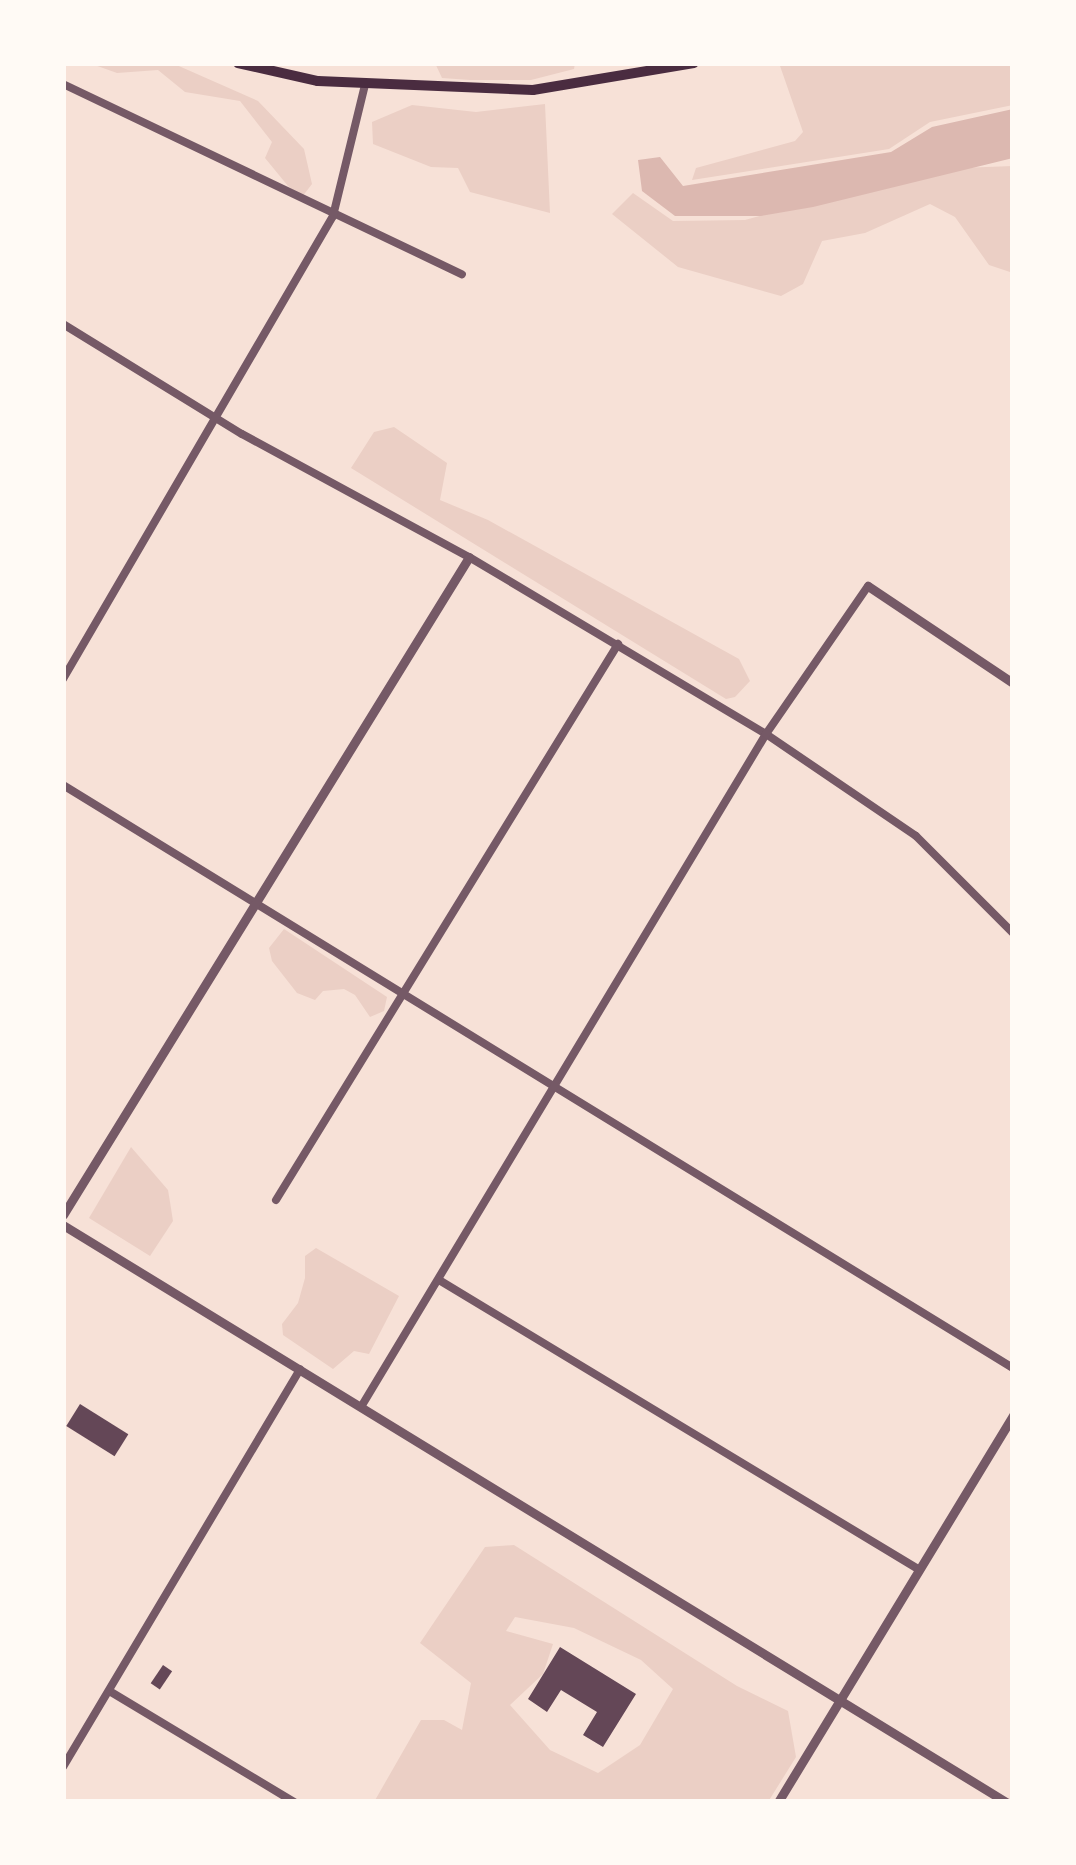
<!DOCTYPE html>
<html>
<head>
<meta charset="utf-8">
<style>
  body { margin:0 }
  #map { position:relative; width:1076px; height:1865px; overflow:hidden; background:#f7e1d7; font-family:"Golos Text",sans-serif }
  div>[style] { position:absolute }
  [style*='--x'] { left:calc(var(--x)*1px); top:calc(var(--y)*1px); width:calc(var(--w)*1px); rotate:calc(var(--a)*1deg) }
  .green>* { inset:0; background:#ebcfc5 }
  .water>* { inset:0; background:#dcb8b0 }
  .building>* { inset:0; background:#644757; transform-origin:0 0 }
  .minor>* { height:8px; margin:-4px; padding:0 4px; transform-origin:4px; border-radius:4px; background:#755966 }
  .tertiary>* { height:9px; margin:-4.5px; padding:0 4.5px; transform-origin:4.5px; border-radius:4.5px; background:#755966 }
  .secondary>* { height:10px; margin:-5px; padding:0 5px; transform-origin:5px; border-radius:5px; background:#4a2c40 }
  span { translate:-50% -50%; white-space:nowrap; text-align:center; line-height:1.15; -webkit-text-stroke:9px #fffaf5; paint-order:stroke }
  .frame { position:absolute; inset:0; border:66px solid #fffaf5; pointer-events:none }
</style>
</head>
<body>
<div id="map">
  <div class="green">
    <div style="clip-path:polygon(89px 63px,172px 63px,258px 101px,304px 149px,312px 184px,302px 197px,288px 186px,265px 158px,272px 142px,240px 101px,185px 92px,158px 70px,117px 73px)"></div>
    <div style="clip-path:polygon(435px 63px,575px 63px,574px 69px,531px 80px,470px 80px,442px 78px)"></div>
    <div style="clip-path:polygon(779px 63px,1013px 63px,1013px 105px,930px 122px,889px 149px,692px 180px,696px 168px,795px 141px,803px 132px)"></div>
    <div style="clip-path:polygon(545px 104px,550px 213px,470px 192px,458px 168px,431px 167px,373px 144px,372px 122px,412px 105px,476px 112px)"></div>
    <div style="clip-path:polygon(1013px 166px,1013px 273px,989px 265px,955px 217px,930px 204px,865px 233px,822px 241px,803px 284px,781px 296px,678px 267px,612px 214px,633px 193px,673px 221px,745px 220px,933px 169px)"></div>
    <div style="clip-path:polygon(394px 427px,447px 463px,440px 500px,488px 520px,739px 659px,750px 681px,735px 697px,726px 699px,351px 468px,374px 432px)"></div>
    <div style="clip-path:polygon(284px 929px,387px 997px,384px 1011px,370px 1017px,355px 995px,344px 989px,323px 991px,315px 1000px,297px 993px,272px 961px,269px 948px)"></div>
    <div style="clip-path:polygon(131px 1147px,168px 1190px,170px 1202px,173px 1221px,150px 1256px,89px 1218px)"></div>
    <div style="clip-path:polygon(316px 1248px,399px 1296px,369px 1354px,354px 1351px,333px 1369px,283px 1335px,282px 1324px,298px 1303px,305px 1278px,305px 1256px)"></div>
    <div style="clip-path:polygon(evenodd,514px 1545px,737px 1686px,788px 1711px,796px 1757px,768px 1802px,374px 1802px,421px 1720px,444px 1720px,462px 1730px,471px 1683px,420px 1643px,485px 1547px,514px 1545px,515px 1617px,574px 1628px,641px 1660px,673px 1689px,640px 1745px,598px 1773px,550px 1750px,510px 1705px,543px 1674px,553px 1644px,506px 1631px,515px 1617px)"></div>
  </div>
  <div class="water">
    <div style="clip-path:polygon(1013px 109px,1013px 158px,813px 207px,761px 216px,675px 216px,642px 191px,638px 160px,660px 157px,683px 186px,891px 152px,932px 127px)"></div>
  </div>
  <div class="building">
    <div style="left:80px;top:1404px;width:57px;height:26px;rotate:32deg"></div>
    <div style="clip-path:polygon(560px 1647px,636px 1694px,603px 1747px,583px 1735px,597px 1712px,561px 1690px,547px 1712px,528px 1699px)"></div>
    <div style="left:163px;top:1665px;width:11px;height:22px;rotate:34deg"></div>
  </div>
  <div class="minor">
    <div style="--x:63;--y:84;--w:442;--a:25.5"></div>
    <div style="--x:63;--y:324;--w:210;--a:31.6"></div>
    <div style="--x:242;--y:434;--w:258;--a:28.5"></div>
    <div style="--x:469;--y:557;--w:346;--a:30.8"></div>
    <div style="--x:766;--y:734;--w:181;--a:34.2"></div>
    <div style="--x:916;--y:836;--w:137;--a:45"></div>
    <div style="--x:63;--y:679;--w:536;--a:-59.75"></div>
    <div style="--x:333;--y:216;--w:135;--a:-76.3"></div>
    <div style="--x:63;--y:785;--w:1115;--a:31.54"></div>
    <div style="--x:276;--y:1200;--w:653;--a:-58.4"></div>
    <div style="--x:439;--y:1280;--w:559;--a:31.1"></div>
    <div style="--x:361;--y:1407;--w:785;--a:-58.96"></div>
    <div style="--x:766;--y:734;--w:180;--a:-55.4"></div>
    <div style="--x:111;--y:1692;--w:214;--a:31"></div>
    <div style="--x:63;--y:1767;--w:463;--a:-59.2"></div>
  </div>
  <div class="tertiary">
    <div style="--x:868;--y:586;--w:174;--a:33.8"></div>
    <div style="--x:63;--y:1215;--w:773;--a:-58.32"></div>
    <div style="--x:63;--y:1225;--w:1106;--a:31.46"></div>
    <div style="--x:778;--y:1802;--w:453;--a:-58.7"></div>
  </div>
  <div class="secondary">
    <div style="--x:238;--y:63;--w:82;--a:12.7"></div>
    <div style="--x:318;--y:81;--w:215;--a:2.4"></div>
    <div style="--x:533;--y:90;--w:163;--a:-9.5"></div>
  </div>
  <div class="frame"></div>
</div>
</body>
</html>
